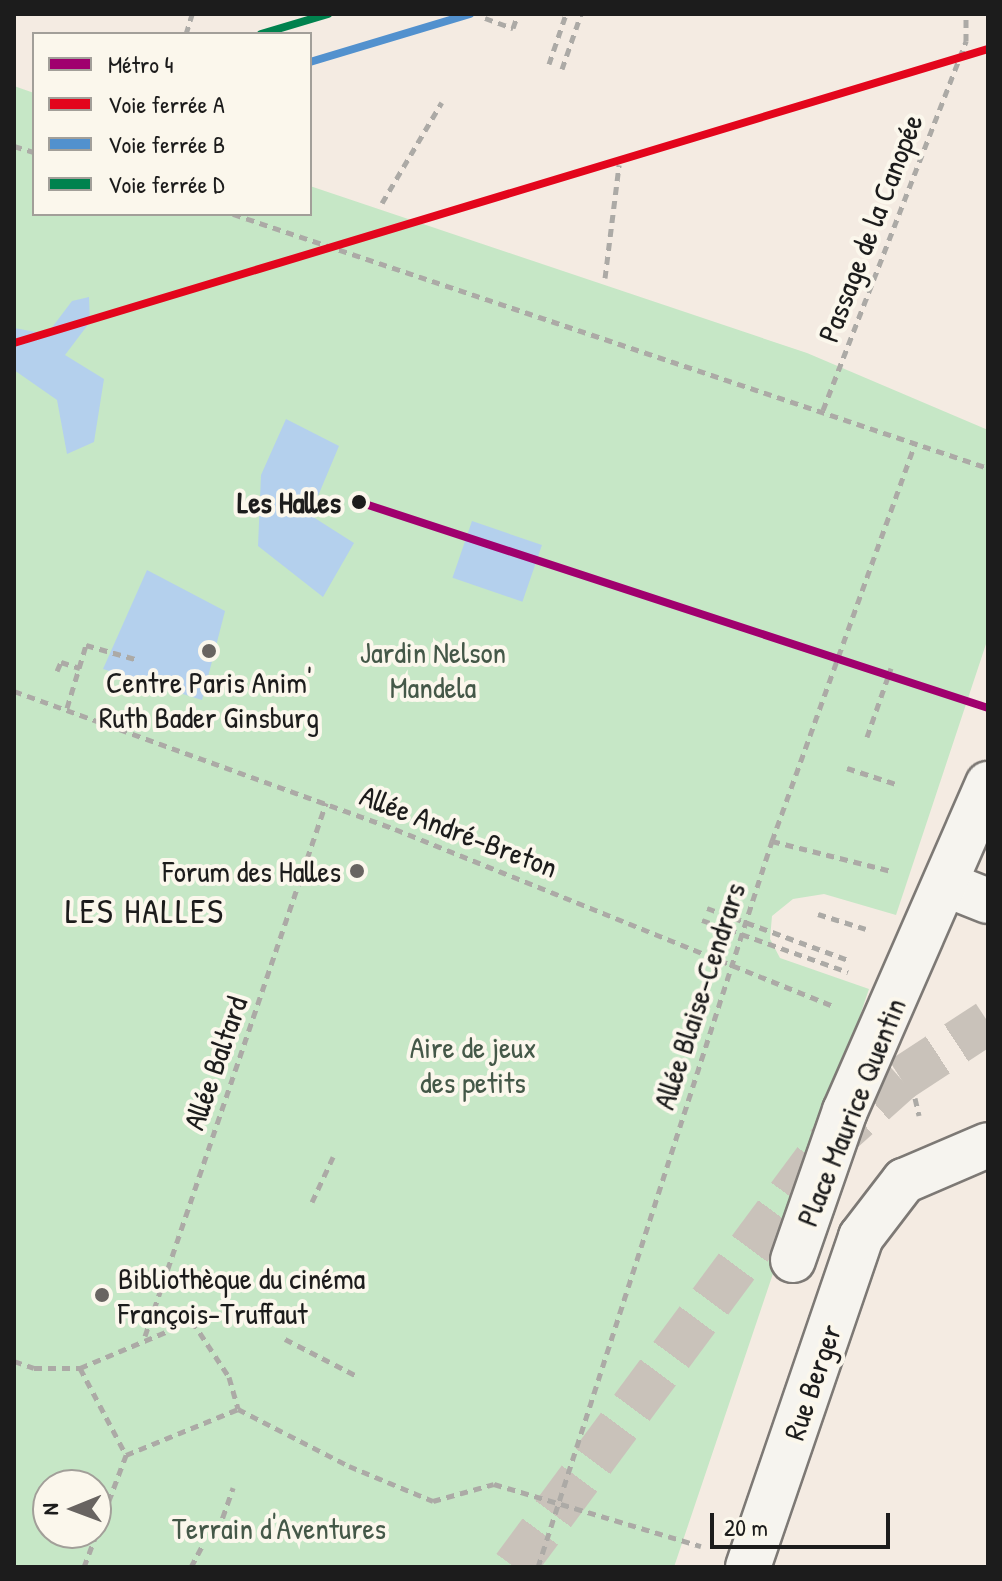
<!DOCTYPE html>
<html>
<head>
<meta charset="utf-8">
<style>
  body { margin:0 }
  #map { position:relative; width:1002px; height:1581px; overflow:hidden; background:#f4ebe2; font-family:"Patrick Hand",sans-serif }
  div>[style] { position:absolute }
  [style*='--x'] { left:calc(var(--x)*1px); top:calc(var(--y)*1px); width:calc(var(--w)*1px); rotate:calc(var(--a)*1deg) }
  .green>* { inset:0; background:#c6e7c6 }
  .water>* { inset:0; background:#b4d0ed; transform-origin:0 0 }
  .minor-tunnel>* { height:44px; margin-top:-22px; transform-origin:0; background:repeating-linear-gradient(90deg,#c9c2ba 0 44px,transparent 0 66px) }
  .path>* { height:5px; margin-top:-2.5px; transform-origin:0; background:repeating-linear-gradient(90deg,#acaaa6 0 8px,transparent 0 14px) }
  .roads { filter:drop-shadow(2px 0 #7d7975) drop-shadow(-2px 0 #7d7975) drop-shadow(0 2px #7d7975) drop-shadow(0 -2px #7d7975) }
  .minor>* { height:44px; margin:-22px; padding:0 22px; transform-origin:22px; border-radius:22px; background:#f6f4ef }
  .rail-1>* { height:8px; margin:-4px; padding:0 4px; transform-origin:4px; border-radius:4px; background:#e3051c }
  .rail-2>* { height:8px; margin:-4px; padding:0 4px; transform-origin:4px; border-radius:4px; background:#5291ce }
  .rail-3>* { height:8px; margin:-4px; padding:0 4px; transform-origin:4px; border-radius:4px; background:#00824e }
  .metro-1>* { height:8px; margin:-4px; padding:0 4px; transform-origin:4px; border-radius:4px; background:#a0006e }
  .dots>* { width:22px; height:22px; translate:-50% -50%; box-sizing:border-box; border:4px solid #fbf7ec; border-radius:50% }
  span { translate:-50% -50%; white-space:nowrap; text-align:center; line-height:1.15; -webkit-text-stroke:8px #fbf7ec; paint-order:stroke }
  .street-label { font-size:30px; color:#1c1c1c }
  .stop-label { font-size:30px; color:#1c1c1c; font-weight:700 }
  .right { translate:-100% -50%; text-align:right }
  .park-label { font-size:30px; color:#445848 }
  .poi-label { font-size:30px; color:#1c1c1c }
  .left { translate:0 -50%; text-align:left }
  .quarter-label { font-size:34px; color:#1c1c1c; letter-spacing:2px }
  .frame { position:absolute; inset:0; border:16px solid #1c1c1c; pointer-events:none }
  .legend { position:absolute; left:32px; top:32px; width:280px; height:184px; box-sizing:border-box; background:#fbf7ec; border:2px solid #a29f99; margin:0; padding:10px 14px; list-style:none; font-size:24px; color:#1c1c1c }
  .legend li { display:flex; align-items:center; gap:16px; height:40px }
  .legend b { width:40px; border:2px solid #a29f99 }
  .north { position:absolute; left:32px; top:1469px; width:80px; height:80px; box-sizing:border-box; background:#fbf7ec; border:2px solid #a29f99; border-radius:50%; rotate:269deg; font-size:22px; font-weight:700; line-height:32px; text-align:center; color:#1c1c1c }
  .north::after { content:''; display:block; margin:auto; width:28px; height:36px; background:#686461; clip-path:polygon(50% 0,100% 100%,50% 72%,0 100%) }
  .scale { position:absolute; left:710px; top:1513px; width:180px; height:36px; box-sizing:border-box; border:4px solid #1c1c1c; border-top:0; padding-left:10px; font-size:24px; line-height:28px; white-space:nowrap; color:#1c1c1c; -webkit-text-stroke:6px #fbf7ec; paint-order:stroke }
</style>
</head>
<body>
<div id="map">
  <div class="green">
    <div style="clip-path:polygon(evenodd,14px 86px,34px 93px,34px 214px,310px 214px,310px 186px,807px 353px,988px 430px,988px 638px,896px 915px,824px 894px,793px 899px,772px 916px,770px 939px,780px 958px,869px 989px,674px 1567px,14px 1567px,14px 86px,48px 1485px,96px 1485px,96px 1533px,48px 1533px,48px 1485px)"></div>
  </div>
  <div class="water">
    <div style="clip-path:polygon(89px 297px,90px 322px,65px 355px,104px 379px,94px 442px,67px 454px,57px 400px,14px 370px,14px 328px,47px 334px,72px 301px)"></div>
    <div style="clip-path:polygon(286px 419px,339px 446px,310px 515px,354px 543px,323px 597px,258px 546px,261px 475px)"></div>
    <div style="left:472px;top:521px;width:74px;height:60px;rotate:19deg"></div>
    <div style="clip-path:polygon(147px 570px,225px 611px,202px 700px,103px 669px)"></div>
  </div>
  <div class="minor-tunnel">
    <div style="--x:514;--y:1567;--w:523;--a:-53.48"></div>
    <div style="--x:825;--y:1147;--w:102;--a:-41.8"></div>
    <div style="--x:901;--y:1079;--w:104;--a:-33.2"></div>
  </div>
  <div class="path">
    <div style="--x:485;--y:18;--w:30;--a:20"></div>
    <div style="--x:513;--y:28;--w:15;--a:-70"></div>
    <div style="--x:186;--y:34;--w:21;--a:-73"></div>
    <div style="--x:549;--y:64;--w:53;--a:-71.2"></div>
    <div style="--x:562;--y:69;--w:58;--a:-70.9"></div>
    <div style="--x:14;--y:146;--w:21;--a:17"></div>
    <div style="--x:382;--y:203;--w:117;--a:-59.3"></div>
    <div style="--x:233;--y:214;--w:797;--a:18.59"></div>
    <div style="--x:605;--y:278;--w:114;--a:-82.9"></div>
    <div style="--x:823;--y:410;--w:396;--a:-68.8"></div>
    <div style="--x:966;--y:41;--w:27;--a:-90"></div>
    <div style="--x:86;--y:645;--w:51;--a:15.9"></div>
    <div style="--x:57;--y:671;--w:10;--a:-66"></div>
    <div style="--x:61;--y:662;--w:20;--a:18"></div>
    <div style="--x:14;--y:691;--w:405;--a:19.9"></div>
    <div style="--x:395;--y:829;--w:473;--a:22"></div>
    <div style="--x:67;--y:708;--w:66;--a:-73.2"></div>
    <div style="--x:867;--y:737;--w:73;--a:-70.8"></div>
    <div style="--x:847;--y:768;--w:52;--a:18.1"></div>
    <div style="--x:772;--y:841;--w:123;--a:14.1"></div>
    <div style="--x:707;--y:908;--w:153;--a:20.2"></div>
    <div style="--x:818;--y:914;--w:50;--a:17.4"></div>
    <div style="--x:702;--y:920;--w:155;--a:19.6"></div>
    <div style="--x:915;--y:1098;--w:18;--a:77"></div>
    <div style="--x:312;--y:1202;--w:50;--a:-65"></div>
    <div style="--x:145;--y:1336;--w:563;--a:-71.24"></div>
    <div style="--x:285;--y:1339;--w:83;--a:27.2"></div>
    <div style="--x:14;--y:1361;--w:21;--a:19"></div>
    <div style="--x:34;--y:1368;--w:46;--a:0"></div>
    <div style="--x:80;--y:1368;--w:98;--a:62.1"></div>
    <div style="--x:126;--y:1455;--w:121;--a:-22.3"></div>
    <div style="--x:238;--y:1409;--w:125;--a:27.2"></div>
    <div style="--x:349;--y:1466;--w:91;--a:22.6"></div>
    <div style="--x:433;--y:1501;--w:63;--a:-15.6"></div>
    <div style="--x:494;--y:1484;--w:216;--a:16.7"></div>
    <div style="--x:80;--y:1368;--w:121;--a:-22.8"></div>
    <div style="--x:192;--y:1321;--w:67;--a:56.5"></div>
    <div style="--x:229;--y:1377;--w:33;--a:74"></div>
    <div style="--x:218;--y:1531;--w:46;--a:-70.8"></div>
    <div style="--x:84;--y:1567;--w:120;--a:-69.4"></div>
    <div style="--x:191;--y:1567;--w:26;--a:-62"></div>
    <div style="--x:538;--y:1567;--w:763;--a:-72.14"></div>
    <div style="--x:772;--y:841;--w:423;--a:-70.2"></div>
  </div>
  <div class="roads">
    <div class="minor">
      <div style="--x:945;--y:884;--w:46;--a:21.6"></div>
      <div style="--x:793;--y:1260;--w:158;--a:-70.8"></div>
      <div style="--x:845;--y:1111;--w:357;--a:-66.4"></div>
      <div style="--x:748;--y:1567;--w:349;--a:-71.1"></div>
      <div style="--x:861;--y:1237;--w:71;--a:-52.5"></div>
      <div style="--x:904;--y:1181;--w:91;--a:-23.2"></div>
    </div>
  </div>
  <div class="rail-1">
    <div style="--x:14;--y:343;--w:1017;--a:-16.8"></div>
  </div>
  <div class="rail-2">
    <div style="--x:310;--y:62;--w:167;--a:-16.7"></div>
  </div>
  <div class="rail-3">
    <div style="--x:261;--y:34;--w:70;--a:-16.6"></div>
  </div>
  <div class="metro-1">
    <div style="--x:359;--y:502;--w:662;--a:18.13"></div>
  </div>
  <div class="dots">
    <div style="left:359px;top:502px;background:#1c1c1c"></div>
    <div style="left:209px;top:651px;background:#686461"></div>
    <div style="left:357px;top:871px;background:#686461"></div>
    <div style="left:102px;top:1295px;background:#686461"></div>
  </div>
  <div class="street-label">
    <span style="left:870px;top:228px;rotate:-69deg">Passage de la Canopée</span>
    <span style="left:459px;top:831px;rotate:21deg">Allée André-Breton</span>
    <span style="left:699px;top:996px;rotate:-72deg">Allée Blaise-Cendrars</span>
    <span style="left:215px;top:1063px;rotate:-71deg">Allée Baltard</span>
    <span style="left:851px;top:1112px;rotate:-68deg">Place Maurice Quentin</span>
    <span style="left:812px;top:1382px;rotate:-71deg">Rue Berger</span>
  </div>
  <div class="stop-label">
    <span class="right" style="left:341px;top:502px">Les Halles</span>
  </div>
  <div class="park-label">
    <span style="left:433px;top:669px">Jardin Nelson<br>Mandela</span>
    <span style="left:473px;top:1064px">Aire de jeux<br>des petits</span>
    <span style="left:279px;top:1528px">Terrain d'Aventures</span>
  </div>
  <div class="poi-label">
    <span style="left:209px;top:699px">Centre Paris Anim'<br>Ruth Bader Ginsburg</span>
    <span class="right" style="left:341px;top:871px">Forum des Halles</span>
    <span class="left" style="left:118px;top:1295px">Bibliothèque du cinéma<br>François-Truffaut</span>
  </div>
  <div class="quarter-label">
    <span style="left:145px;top:912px">LES HALLES</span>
  </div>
  <div class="frame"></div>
  <ul class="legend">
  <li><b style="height:10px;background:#a0006e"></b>Métro 4</li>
  <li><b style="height:10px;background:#e3051c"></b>Voie ferrée A</li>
  <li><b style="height:10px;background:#5291ce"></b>Voie ferrée B</li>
  <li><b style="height:10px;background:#00824e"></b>Voie ferrée D</li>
  </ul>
  <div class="north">N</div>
  <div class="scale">20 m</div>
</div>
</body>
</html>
